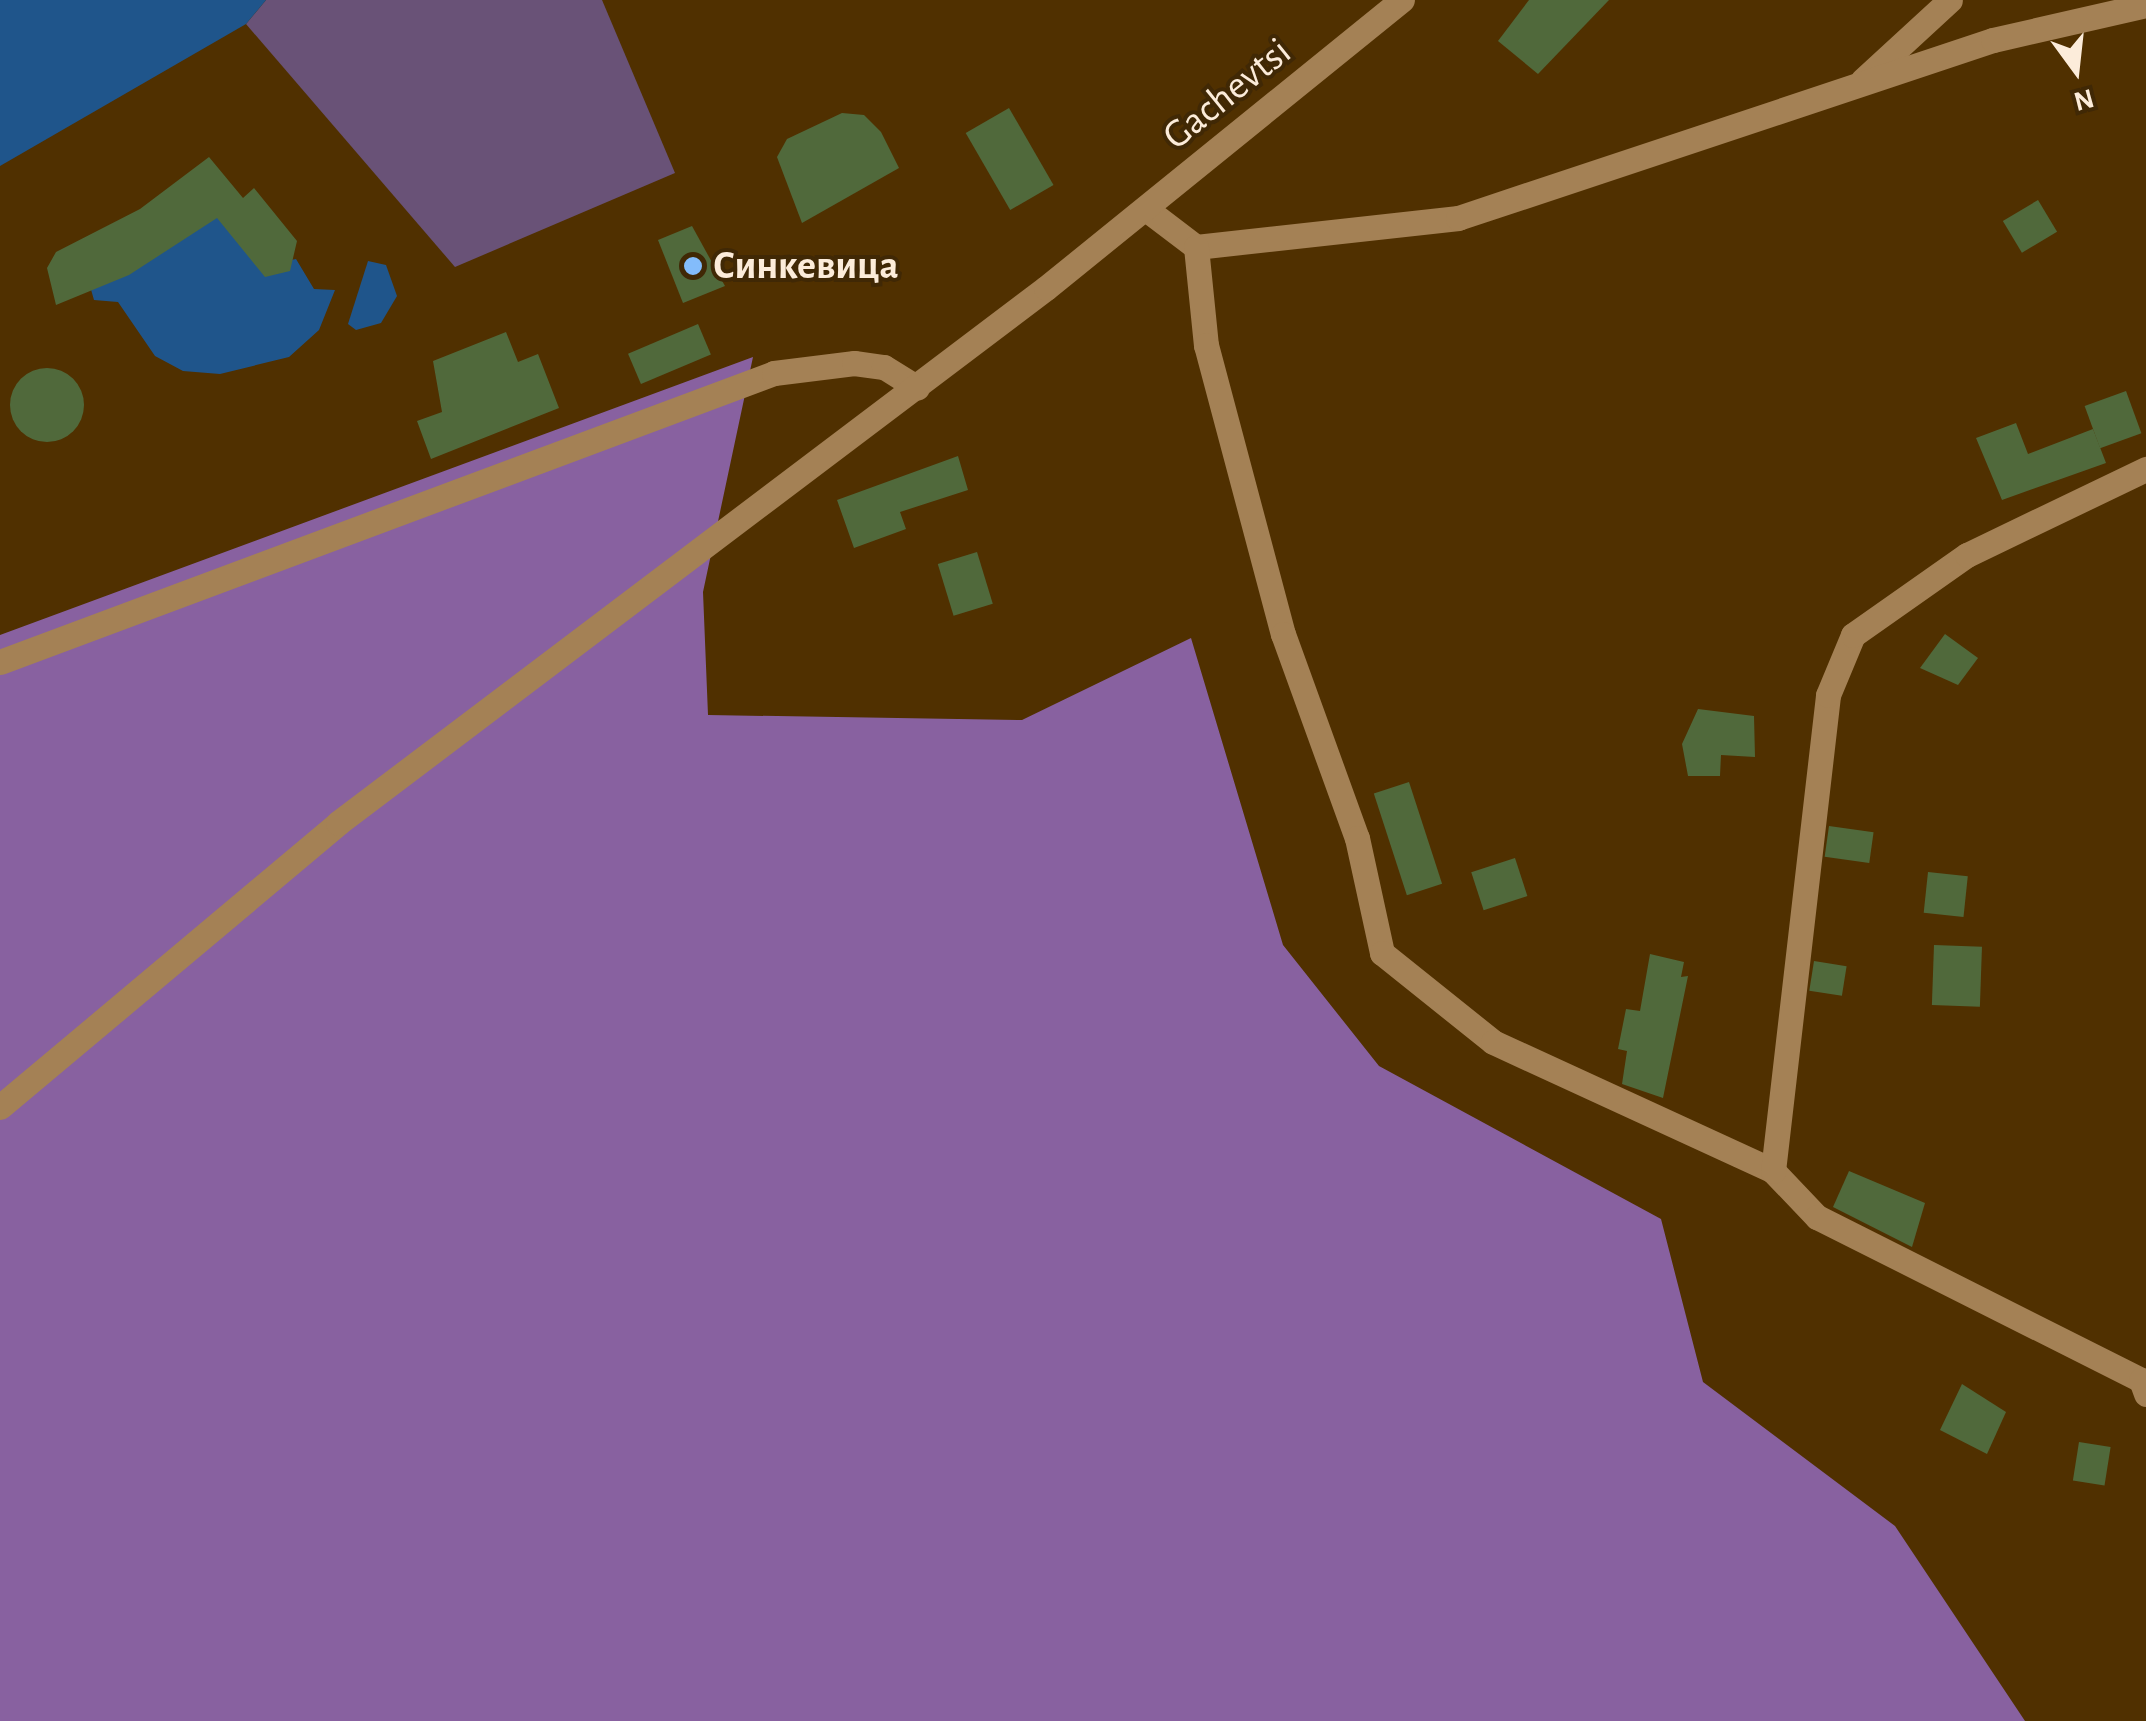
<!DOCTYPE html>
<html>
<head>
<meta charset="utf-8">
<style>
  body { margin:0 }
  #map { position:relative; width:2146px; height:1721px; overflow:hidden; background:#503000; font-family:"Alegreya Sans",sans-serif }
  div>[style] { position:absolute }
  [style*='--x'] { left:calc(var(--x)*1px); top:calc(var(--y)*1px); width:calc(var(--w)*1px); rotate:calc(var(--a)*1deg) }
  .green>* { inset:0; background:#695277 }
  .forest>* { inset:0; background:#8861a0 }
  .water>* { inset:0; background:#1f558b }
  .building>* { inset:0; background:#50693b; transform-origin:0 0 }
  .round { border-radius:50% }
  .minor>* { height:25px; margin:-12.5px; padding:0 12.5px; transform-origin:12.5px; border-radius:12.5px; background:#a48155 }
  .dots>* { width:28px; height:28px; translate:-50% -50%; box-sizing:border-box; border:5px solid #402805; border-radius:50% }
  span { translate:-50% -50%; white-space:nowrap; text-align:center; line-height:1.15; -webkit-text-stroke:8px #402805; paint-order:stroke }
  .street-label { font-size:40px; color:#fcecda }
  .poi-label { font-size:40px; color:#fcecda; font-weight:700 }
  .left { translate:0 -50%; text-align:left }
  .north { position:absolute; left:2026px; top:20px; width:100px; height:100px; -webkit-text-stroke:8px #402805; paint-order:stroke; rotate:165deg; font-size:28px; font-weight:700; line-height:40px; text-align:center; color:#fcecda }
  .north::after { content:''; display:block; margin:auto; width:35px; height:45px; background:#fcecda; clip-path:polygon(50% 0,100% 100%,50% 72%,0 100%) }
</style>
</head>
<body>
<div id="map">
  <div class="green">
    <div style="clip-path:polygon(266px 0,602px 0,675px 173px,455px 267px,246px 24px)"></div>
  </div>
  <div class="forest">
    <div style="clip-path:polygon(753px 357px,703px 592px,708px 715px,1022px 720px,1191px 638px,1283px 945px,1379px 1066px,1661px 1219px,1703px 1382px,1895px 1526px,2025px 1721px,0 1721px,0 635px)"></div>
  </div>
  <div class="water">
    <div style="clip-path:polygon(0 0,266px 0,246px 24px,0 166px)"></div>
    <div style="clip-path:polygon(228px 205px,281px 262px,296px 259px,314px 289px,335px 290px,319px 330px,289px 357px,220px 374px,183px 371px,155px 356px,118px 302px,94px 300px,90px 286px)"></div>
    <div style="clip-path:polygon(368px 261px,386px 265px,397px 296px,381px 323px,356px 330px,348px 324px)"></div>
  </div>
  <div class="building">
    <div style="clip-path:polygon(1529px 0,1609px 0,1538px 74px,1498px 41px)"></div>
    <div style="left:1009px;top:108px;width:89px;height:50px;rotate:60deg"></div>
    <div style="clip-path:polygon(842px 113px,864px 115px,881px 132px,899px 168px,802px 223px,777px 157px,787px 139px)"></div>
    <div style="clip-path:polygon(209px 157px,243px 198px,254px 188px,297px 241px,290px 271px,265px 277px,217px 218px,129px 275px,56px 305px,47px 268px,56px 252px,140px 209px)"></div>
    <div style="left:2038px;top:200px;width:37px;height:41px;rotate:59deg"></div>
    <div style="clip-path:polygon(692px 226px,725px 286px,683px 303px,658px 240px)"></div>
    <div style="left:698px;top:324px;width:33px;height:76px;rotate:67deg"></div>
    <div style="clip-path:polygon(506px 332px,518px 362px,538px 354px,559px 408px,431px 459px,417px 421px,442px 412px,433px 361px)"></div>
    <div class="round" style="left:10px;top:368px;width:74px;height:74px"></div>
    <div style="left:2126px;top:391px;width:45px;height:44px;rotate:70deg"></div>
    <div style="clip-path:polygon(2016px 423px,2028px 454px,2093px 429px,2106px 463px,2002px 500px,1976px 438px)"></div>
    <div style="clip-path:polygon(958px 456px,968px 490px,900px 512px,906px 529px,854px 548px,837px 500px)"></div>
    <div style="left:977px;top:552px;width:54px;height:41px;rotate:73deg"></div>
    <div style="clip-path:polygon(1945px 634px,1978px 658px,1958px 685px,1920px 668px)"></div>
    <div style="clip-path:polygon(1698px 709px,1754px 716px,1755px 757px,1721px 755px,1720px 776px,1688px 776px,1682px 744px)"></div>
    <div style="left:1409px;top:782px;width:107px;height:37px;rotate:72deg"></div>
    <div style="left:1829px;top:826px;width:45px;height:31px;rotate:8deg"></div>
    <div style="left:1515px;top:858px;width:40px;height:46px;rotate:72deg"></div>
    <div style="left:1928px;top:872px;width:40px;height:41px;rotate:6deg"></div>
    <div style="left:1934px;top:945px;width:48px;height:60px;rotate:2deg"></div>
    <div style="clip-path:polygon(1650px 954px,1684px 962px,1681px 977px,1688px 976px,1663px 1098px,1622px 1084px,1627px 1051px,1618px 1049px,1626px 1009px,1640px 1011px)"></div>
    <div style="left:1814px;top:961px;width:33px;height:30px;rotate:9deg"></div>
    <div style="clip-path:polygon(1849px 1171px,1925px 1203px,1912px 1247px,1833px 1207px)"></div>
    <div style="clip-path:polygon(1962px 1384px,2006px 1412px,1987px 1454px,1940px 1430px)"></div>
    <div style="left:2079px;top:1442px;width:32px;height:39px;rotate:9deg"></div>
  </div>
  <div class="minor">
    <div style="--x:1863;--y:80;--w:118;--a:-42.6"></div>
    <div style="--x:1146;--y:209;--w:63;--a:37.2"></div>
    <div style="--x:1196;--y:247;--w:264;--a:-6.3"></div>
    <div style="--x:1458;--y:218;--w:564;--a:-18.4"></div>
    <div style="--x:1993;--y:40;--w:157;--a:-12.9"></div>
    <div style="--x:1196;--y:247;--w:99;--a:84.2"></div>
    <div style="--x:1206;--y:345;--w:299;--a:75.1"></div>
    <div style="--x:1283;--y:634;--w:217;--a:70.1"></div>
    <div style="--x:1357;--y:838;--w:118;--a:77.7"></div>
    <div style="--x:1382;--y:953;--w:142;--a:38.7"></div>
    <div style="--x:1493;--y:1042;--w:308;--a:24.7"></div>
    <div style="--x:1773;--y:1171;--w:64;--a:46.3"></div>
    <div style="--x:1817;--y:1217;--w:363;--a:26.7"></div>
    <div style="--x:2141;--y:1380;--w:15;--a:70"></div>
    <div style="--x:0;--y:662;--w:826;--a:-20.47"></div>
    <div style="--x:774;--y:373;--w:81;--a:-7.1"></div>
    <div style="--x:854;--y:363;--w:30;--a:8"></div>
    <div style="--x:884;--y:367;--w:39;--a:32"></div>
    <div style="--x:0;--y:1107;--w:441;--a:-40"></div>
    <div style="--x:338;--y:823;--w:887;--a:-37.08"></div>
    <div style="--x:1046;--y:288;--w:458;--a:-39"></div>
    <div style="--x:1773;--y:1171;--w:479;--a:-83.4"></div>
    <div style="--x:1828;--y:695;--w:65;--a:-67.4"></div>
    <div style="--x:1853;--y:635;--w:139;--a:-35.1"></div>
    <div style="--x:1967;--y:555;--w:199;--a:-25.7"></div>
  </div>
  <div class="dots">
    <div style="left:693px;top:266px;background:#83bcfb"></div>
  </div>
  <div class="street-label">
    <span style="left:1227px;top:94px;rotate:-39deg">Gachevtsi</span>
  </div>
  <div class="poi-label">
    <span class="left" style="left:713px;top:266px">Синкевица</span>
  </div>
  <div class="north">N</div>
</div>
</body>
</html>
